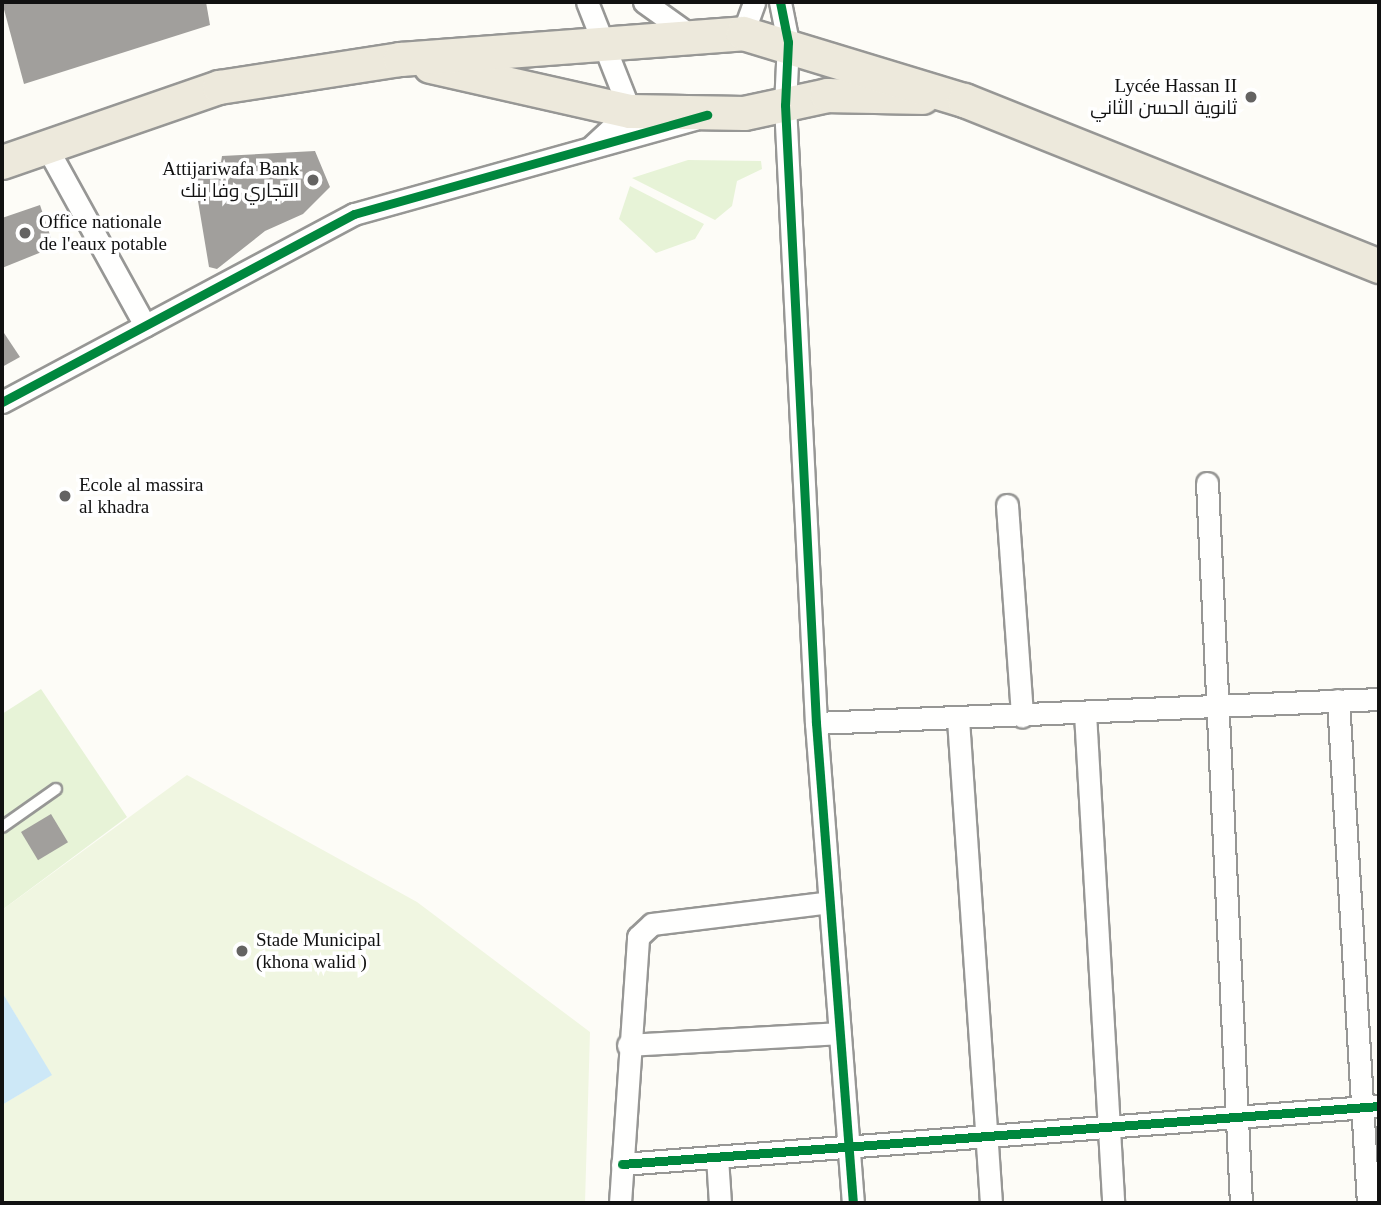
<!DOCTYPE html>
<html>
<head>
<meta charset="utf-8">
<style>
  body { margin:0 }
  #map { position:relative; width:1381px; height:1205px; overflow:hidden; background:#fdfcf7; font-family:"Times New Roman",Cairo,serif }
  div>[style] { position:absolute }
  [style*='--x'] { left:calc(var(--x)*1px); top:calc(var(--y)*1px); width:calc(var(--w)*1px); rotate:calc(var(--a)*1deg) }
  .green>* { inset:0; background:#e7f3d7 }
  .pitch>* { inset:0; background:#f0f6e1 }
  .water>* { inset:0; background:#cde8f7 }
  .building>* { inset:0; background:#a19f9c; transform-origin:0 0 }
  .roads { filter:drop-shadow(2px 0 #979795) drop-shadow(-2px 0 #979795) drop-shadow(0 2px #979795) drop-shadow(0 -2px #979795) }
  .service>* { height:10px; margin:-5px; padding:0 5px; transform-origin:5px; border-radius:5px; background:#fffffe }
  .minor>* { height:21px; margin:-10.5px; padding:0 10.5px; transform-origin:10.5px; border-radius:10.5px; background:#fffffe }
  .primary>* { height:33px; margin:-16.5px; padding:0 16.5px; transform-origin:16.5px; border-radius:16.5px; background:#ede9dc }
  .cycleway>* { height:9px; margin:-4.5px; padding:0 4.5px; transform-origin:4.5px; border-radius:4.5px; background:#00873e }
  .dots>* { width:19px; height:19px; translate:-50% -50%; box-sizing:border-box; border:4px solid #fff; border-radius:50% }
  span { translate:-50% -50%; white-space:nowrap; text-align:center; line-height:1.15; -webkit-text-stroke:7px #fff; paint-order:stroke }
  .poi-label { font-size:19px; color:#111 }
  .right { translate:-100% -50%; text-align:right }
  .left { translate:0 -50%; text-align:left }
  .frame { position:absolute; inset:0; border:4px solid #111; pointer-events:none }
</style>
</head>
<body>
<div id="map">
  <div class="green">
    <div style="clip-path:polygon(688px 160px,761px 161px,762px 169px,737px 181px,732px 206px,715px 220px,632px 178px)"></div>
    <div style="clip-path:polygon(630px 186px,704px 224px,695px 239px,656px 253px,619px 219px)"></div>
    <div style="clip-path:polygon(41px 689px,127px 817px,2px 910px,2px 714px)"></div>
  </div>
  <div class="pitch">
    <div style="clip-path:polygon(187px 775px,417px 902px,590px 1032px,585px 1203px,2px 1203px,2px 1105px,51px 1075px,2px 992px,2px 910px)"></div>
  </div>
  <div class="water">
    <div style="clip-path:polygon(2px 992px,52px 1075px,2px 1105px)"></div>
  </div>
  <div class="building">
    <div style="clip-path:polygon(2px 2px,206px 2px,210px 25px,24px 84px)"></div>
    <div style="clip-path:polygon(315px 151px,330px 187px,303px 214px,265px 231px,217px 269px,209px 267px,192px 165px,221px 162px,222px 156px)"></div>
    <div style="clip-path:polygon(40px 205px,54px 247px,2px 268px,2px 218px)"></div>
    <div style="clip-path:polygon(2px 330px,20px 357px,2px 367px)"></div>
    <div style="left:51px;top:814px;width:33px;height:35px;rotate:59deg"></div>
  </div>
  <div class="roads">
    <div class="service">
      <div style="--x:2;--y:827;--w:66;--a:-35.1"></div>
    </div>
    <div class="minor">
      <div style="--x:587;--y:2;--w:117;--a:68.5"></div>
      <div style="--x:630;--y:111;--w:54;--a:137.2"></div>
      <div style="--x:644;--y:2;--w:52;--a:35.5"></div>
      <div style="--x:780;--y:2;--w:41;--a:78.7"></div>
      <div style="--x:788;--y:42;--w:63;--a:92.7"></div>
      <div style="--x:785;--y:105;--w:619;--a:87.13"></div>
      <div style="--x:816;--y:723;--w:481;--a:85.6"></div>
      <div style="--x:743;--y:33;--w:33;--a:-70"></div>
      <div style="--x:46;--y:146;--w:205;--a:61.1"></div>
      <div style="--x:2;--y:402;--w:399;--a:-28.1"></div>
      <div style="--x:354;--y:214;--w:354;--a:-15.6"></div>
      <div style="--x:1207;--y:483;--w:721;--a:87.3"></div>
      <div style="--x:1007;--y:505;--w:212;--a:85.9"></div>
      <div style="--x:1338;--y:700;--w:504;--a:86.59"></div>
      <div style="--x:1085;--y:713;--w:491;--a:86.7"></div>
      <div style="--x:958;--y:719;--w:485;--a:86.1"></div>
      <div style="--x:816;--y:723;--w:564;--a:-2.44"></div>
      <div style="--x:628;--y:1045;--w:212;--a:-3.2"></div>
      <div style="--x:717;--y:1157;--w:46;--a:86.3"></div>
      <div style="--x:622;--y:1164;--w:759;--a:-4.38"></div>
      <div style="--x:620;--y:1203;--w:267;--a:-86.1"></div>
      <div style="--x:638;--y:937;--w:19;--a:-43"></div>
      <div style="--x:652;--y:924;--w:179;--a:-7"></div>
    </div>
    <div class="primary">
      <div style="--x:430;--y:66;--w:205;--a:12.7"></div>
      <div style="--x:630;--y:111;--w:114;--a:1"></div>
      <div style="--x:744;--y:113;--w:85;--a:-12.2"></div>
      <div style="--x:827;--y:95;--w:95;--a:1.2"></div>
      <div style="--x:2;--y:162;--w:230;--a:-19.1"></div>
      <div style="--x:219;--y:87;--w:183;--a:-8.8"></div>
      <div style="--x:400;--y:59;--w:344;--a:-4.3"></div>
      <div style="--x:743;--y:33;--w:231;--a:16.9"></div>
      <div style="--x:964;--y:100;--w:447;--a:21.8"></div>
    </div>
  </div>
  <div class="cycleway">
    <div style="--x:780;--y:2;--w:41;--a:78.7"></div>
    <div style="--x:788;--y:42;--w:63;--a:92.7"></div>
    <div style="--x:785;--y:105;--w:619;--a:87.13"></div>
    <div style="--x:816;--y:723;--w:481;--a:85.6"></div>
    <div style="--x:2;--y:402;--w:399;--a:-28.1"></div>
    <div style="--x:354;--y:214;--w:367;--a:-15.7"></div>
    <div style="--x:622;--y:1164;--w:759;--a:-4.38"></div>
  </div>
  <div class="dots">
    <div style="left:1251px;top:97px;background:#646362"></div>
    <div style="left:313px;top:180px;background:#646362"></div>
    <div style="left:25px;top:233px;background:#646362"></div>
    <div style="left:65px;top:496px;background:#646362"></div>
    <div style="left:242px;top:951px;background:#646362"></div>
  </div>
  <div class="poi-label">
    <span class="right" style="left:1237px;top:97px">Lycée Hassan II<br>ثانوية الحسن الثاني</span>
    <span class="right" style="left:299px;top:180px">Attijariwafa Bank<br>التجاري وفا بنك</span>
    <span class="left" style="left:39px;top:233px">Office nationale<br>de l'eaux potable</span>
    <span class="left" style="left:79px;top:496px">Ecole al massira<br>al khadra</span>
    <span class="left" style="left:256px;top:951px">Stade Municipal<br>(khona walid )</span>
  </div>
  <div class="frame"></div>
</div>
</body>
</html>
